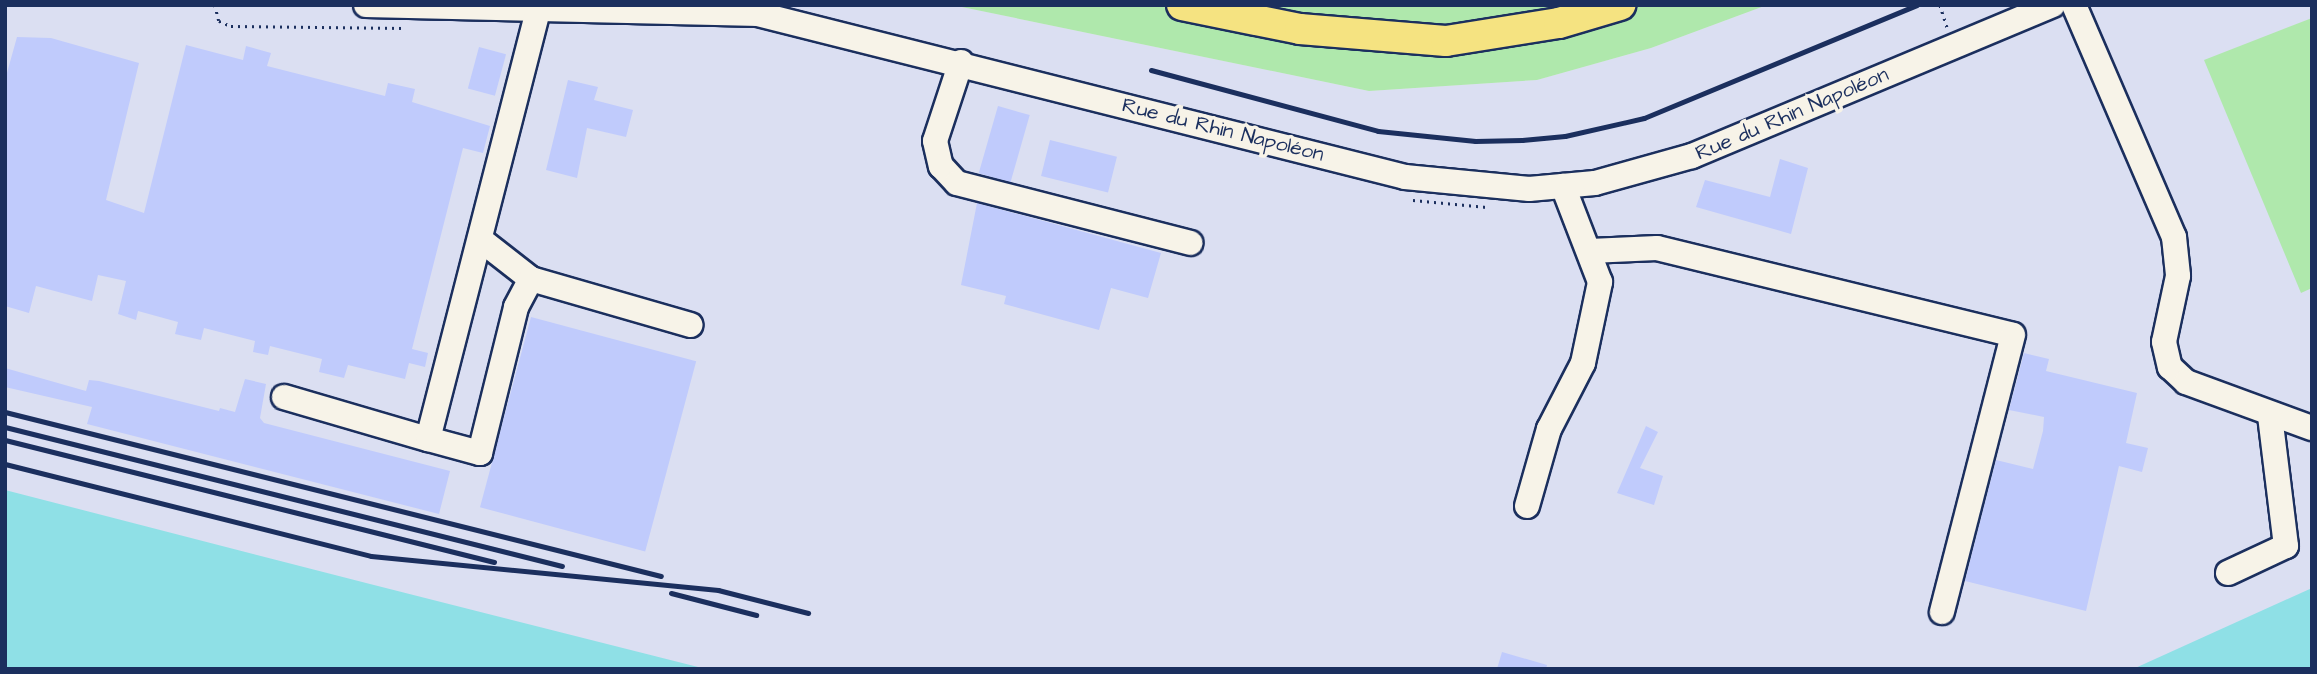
<!DOCTYPE html>
<html>
<head>
<meta charset="utf-8">
<style>
  body { margin:0 }
  #map { position:relative; width:2317px; height:674px; overflow:hidden; background:#e6e7ee; font-family:"Architects Daughter",sans-serif }
  div>[style] { position:absolute }
  [style*='--x'] { left:calc(var(--x)*1px); top:calc(var(--y)*1px); width:calc(var(--w)*1px); rotate:calc(var(--a)*1deg) }
  .built>* { inset:0; background:#dbdff2 }
  .green>* { inset:0; background:#afe8ac }
  .water>* { inset:0; background:#8fe0e6 }
  .building>* { inset:0; background:#c0cbfc; transform-origin:0 0 }
  .path>* { height:2.5px; margin-top:-1.25px; transform-origin:0; background:repeating-linear-gradient(90deg,#1b2f5e 0 2px,transparent 0 7px) }
  .roads { filter:drop-shadow(2px 0 #1b2f5e) drop-shadow(-2px 0 #1b2f5e) drop-shadow(0 2px #1b2f5e) drop-shadow(0 -2px #1b2f5e) }
  .minor>* { height:24px; margin:-12px; padding:0 12px; transform-origin:12px; border-radius:12px; background:#f7f3e8 }
  .major>* { height:30px; margin:-15px; padding:0 15px; transform-origin:15px; border-radius:15px; background:#f5e381 }
  .rail>* { height:5px; margin:-2.5px; padding:0 2.5px; transform-origin:2.5px; border-radius:2.5px; background:#1b2f5e }
  span { translate:-50% -50%; white-space:nowrap; text-align:center; line-height:1.15; -webkit-text-stroke:7px #f7f3e8; paint-order:stroke }
  .street-label { font-size:21px; color:#1b2f5e }
  .frame { position:absolute; inset:0; border:7px solid #1b2f5e; pointer-events:none }
</style>
</head>
<body>
<div id="map">
  <div class="built">
    <div style="clip-path:polygon(5px 5px,952px 5px,1369px 91px,1537px 80px,1651px 48px,1767px 5px,2312px 5px,2312px 669px,5px 669px)"></div>
  </div>
  <div class="green">
    <div style="clip-path:polygon(952px 5px,1767px 5px,1651px 48px,1537px 80px,1369px 91px)"></div>
    <div style="clip-path:polygon(2312px 18px,2312px 288px,2301px 293px,2204px 60px)"></div>
  </div>
  <div class="water">
    <div style="clip-path:polygon(5px 490px,370px 584px,706px 669px,5px 669px)"></div>
    <div style="clip-path:polygon(2312px 588px,2312px 669px,2133px 669px)"></div>
  </div>
  <div class="building">
    <div style="clip-path:polygon(17px 37px,51px 38px,139px 63px,106px 200px,144px 213px,186px 45px,243px 60px,246px 46px,271px 53px,267px 66px,385px 96px,388px 83px,415px 89px,412px 102px,490px 126px,483px 153px,463px 148px,412px 349px,428px 353px,425px 367px,409px 363px,405px 379px,348px 365px,344px 378px,319px 372px,322px 359px,270px 346px,268px 355px,253px 352px,255px 341px,204px 328px,201px 340px,175px 334px,178px 322px,138px 311px,136px 320px,118px 314px,126px 281px,98px 275px,92px 301px,36px 286px,29px 313px,5px 306px,5px 80px)"></div>
    <div style="left:479px;top:47px;width:28px;height:43px;rotate:15deg"></div>
    <div style="clip-path:polygon(568px 80px,598px 87px,594px 100px,633px 110px,626px 137px,587px 128px,577px 178px,546px 170px)"></div>
    <div style="left:998px;top:106px;width:33px;height:70px;rotate:16deg"></div>
    <div style="left:1050px;top:140px;width:69px;height:37px;rotate:14deg"></div>
    <div style="clip-path:polygon(1780px 159px,1808px 168px,1791px 234px,1696px 207px,1705px 180px,1770px 197px)"></div>
    <div style="clip-path:polygon(977px 203px,1161px 253px,1148px 298px,1111px 288px,1099px 330px,1004px 304px,1006px 296px,961px 285px)"></div>
    <div style="left:531px;top:317px;width:171px;height:197px;rotate:15deg"></div>
    <div style="clip-path:polygon(2024px 353px,2049px 359px,2046px 371px,2137px 393px,2126px 443px,2148px 448px,2142px 472px,2119px 466px,2086px 611px,1965px 581px,1996px 460px,2033px 469px,2043px 431px,2044px 417px,2009px 410px)"></div>
    <div style="clip-path:polygon(5px 368px,86px 391px,89px 380px,99px 381px,219px 411px,220px 408px,235px 412px,245px 379px,266px 384px,260px 418px,264px 423px,450px 471px,439px 514px,87px 424px,92px 407px,5px 387px)"></div>
    <div style="clip-path:polygon(1646px 426px,1658px 432px,1640px 468px,1663px 476px,1654px 505px,1617px 493px)"></div>
    <div style="clip-path:polygon(1502px 652px,1547px 665px,1546px 669px,1497px 669px)"></div>
  </div>
  <div class="path">
    <div style="--x:215;--y:5;--w:16;--a:76"></div>
    <div style="--x:219;--y:21;--w:13;--a:23"></div>
    <div style="--x:231;--y:26;--w:173;--a:0.7"></div>
    <div style="--x:1940;--y:5;--w:25;--a:72"></div>
    <div style="--x:1413;--y:200;--w:74;--a:5.4"></div>
  </div>
  <div class="roads">
    <div class="minor">
      <div style="--x:366;--y:5;--w:392;--a:1.3"></div>
      <div style="--x:758;--y:14;--w:667;--a:14.14"></div>
      <div style="--x:1405;--y:177;--w:125;--a:5.5"></div>
      <div style="--x:1529;--y:189;--w:66;--a:-5.2"></div>
      <div style="--x:1595;--y:183;--w:101;--a:-15.6"></div>
      <div style="--x:1692;--y:156;--w:391;--a:-22.7"></div>
      <div style="--x:2074;--y:5;--w:253;--a:66.7"></div>
      <div style="--x:2174;--y:237;--w:39;--a:84"></div>
      <div style="--x:2178;--y:276;--w:67;--a:102"></div>
      <div style="--x:2164;--y:342;--w:26;--a:77"></div>
      <div style="--x:2170;--y:367;--w:22;--a:43"></div>
      <div style="--x:2186;--y:382;--w:134;--a:20.1"></div>
      <div style="--x:961;--y:62;--w:83;--a:108.2"></div>
      <div style="--x:935;--y:141;--w:26;--a:77"></div>
      <div style="--x:941;--y:166;--w:23;--a:47"></div>
      <div style="--x:957;--y:183;--w:241;--a:14.4"></div>
      <div style="--x:481;--y:240;--w:63;--a:38"></div>
      <div style="--x:531;--y:279;--w:166;--a:16.1"></div>
      <div style="--x:1590;--y:251;--w:67;--a:-2.6"></div>
      <div style="--x:1657;--y:248;--w:366;--a:13.7"></div>
      <div style="--x:2013;--y:335;--w:286;--a:104.4"></div>
      <div style="--x:284;--y:397;--w:150;--a:16.3"></div>
      <div style="--x:428;--y:439;--w:443;--a:-75.6"></div>
      <div style="--x:428;--y:439;--w:54;--a:15.1"></div>
      <div style="--x:480;--y:453;--w:150;--a:-76.1"></div>
      <div style="--x:516;--y:307;--w:32;--a:-62"></div>
      <div style="--x:1527;--y:506;--w:80;--a:-74.1"></div>
      <div style="--x:1549;--y:429;--w:74;--a:-62.7"></div>
      <div style="--x:1583;--y:363;--w:83;--a:-78.1"></div>
      <div style="--x:1600;--y:282;--w:103;--a:-111.1"></div>
      <div style="--x:2228;--y:573;--w:64;--a:-25"></div>
      <div style="--x:2286;--y:546;--w:131;--a:-97"></div>
    </div>
    <div class="major">
      <div style="--x:1182;--y:5;--w:120;--a:11.5"></div>
      <div style="--x:1300;--y:29;--w:146;--a:4.7"></div>
      <div style="--x:1446;--y:41;--w:114;--a:-9.1"></div>
      <div style="--x:1559;--y:23;--w:64;--a:-16.4"></div>
    </div>
  </div>
  <div class="rail">
    <div style="--x:1151;--y:70;--w:235;--a:15"></div>
    <div style="--x:1378;--y:131;--w:98;--a:5.9"></div>
    <div style="--x:1475;--y:141;--w:47;--a:-1.2"></div>
    <div style="--x:1522;--y:140;--w:43;--a:-5.3"></div>
    <div style="--x:1565;--y:136;--w:81;--a:-12.8"></div>
    <div style="--x:1644;--y:118;--w:295;--a:-22.5"></div>
    <div style="--x:5;--y:412;--w:676;--a:14.04"></div>
    <div style="--x:5;--y:427;--w:574;--a:14.01"></div>
    <div style="--x:5;--y:440;--w:504;--a:14.01"></div>
    <div style="--x:5;--y:464;--w:377;--a:14.1"></div>
    <div style="--x:371;--y:556;--w:349;--a:5.6"></div>
    <div style="--x:718;--y:590;--w:93;--a:14.3"></div>
    <div style="--x:671;--y:593;--w:88;--a:14.5"></div>
  </div>
  <div class="street-label">
    <span style="left:1792px;top:114px;rotate:-23deg">Rue du Rhin Napoléon</span>
    <span style="left:1223px;top:130px;rotate:14deg">Rue du Rhin Napoléon</span>
  </div>
  <div class="frame"></div>
</div>
</body>
</html>
